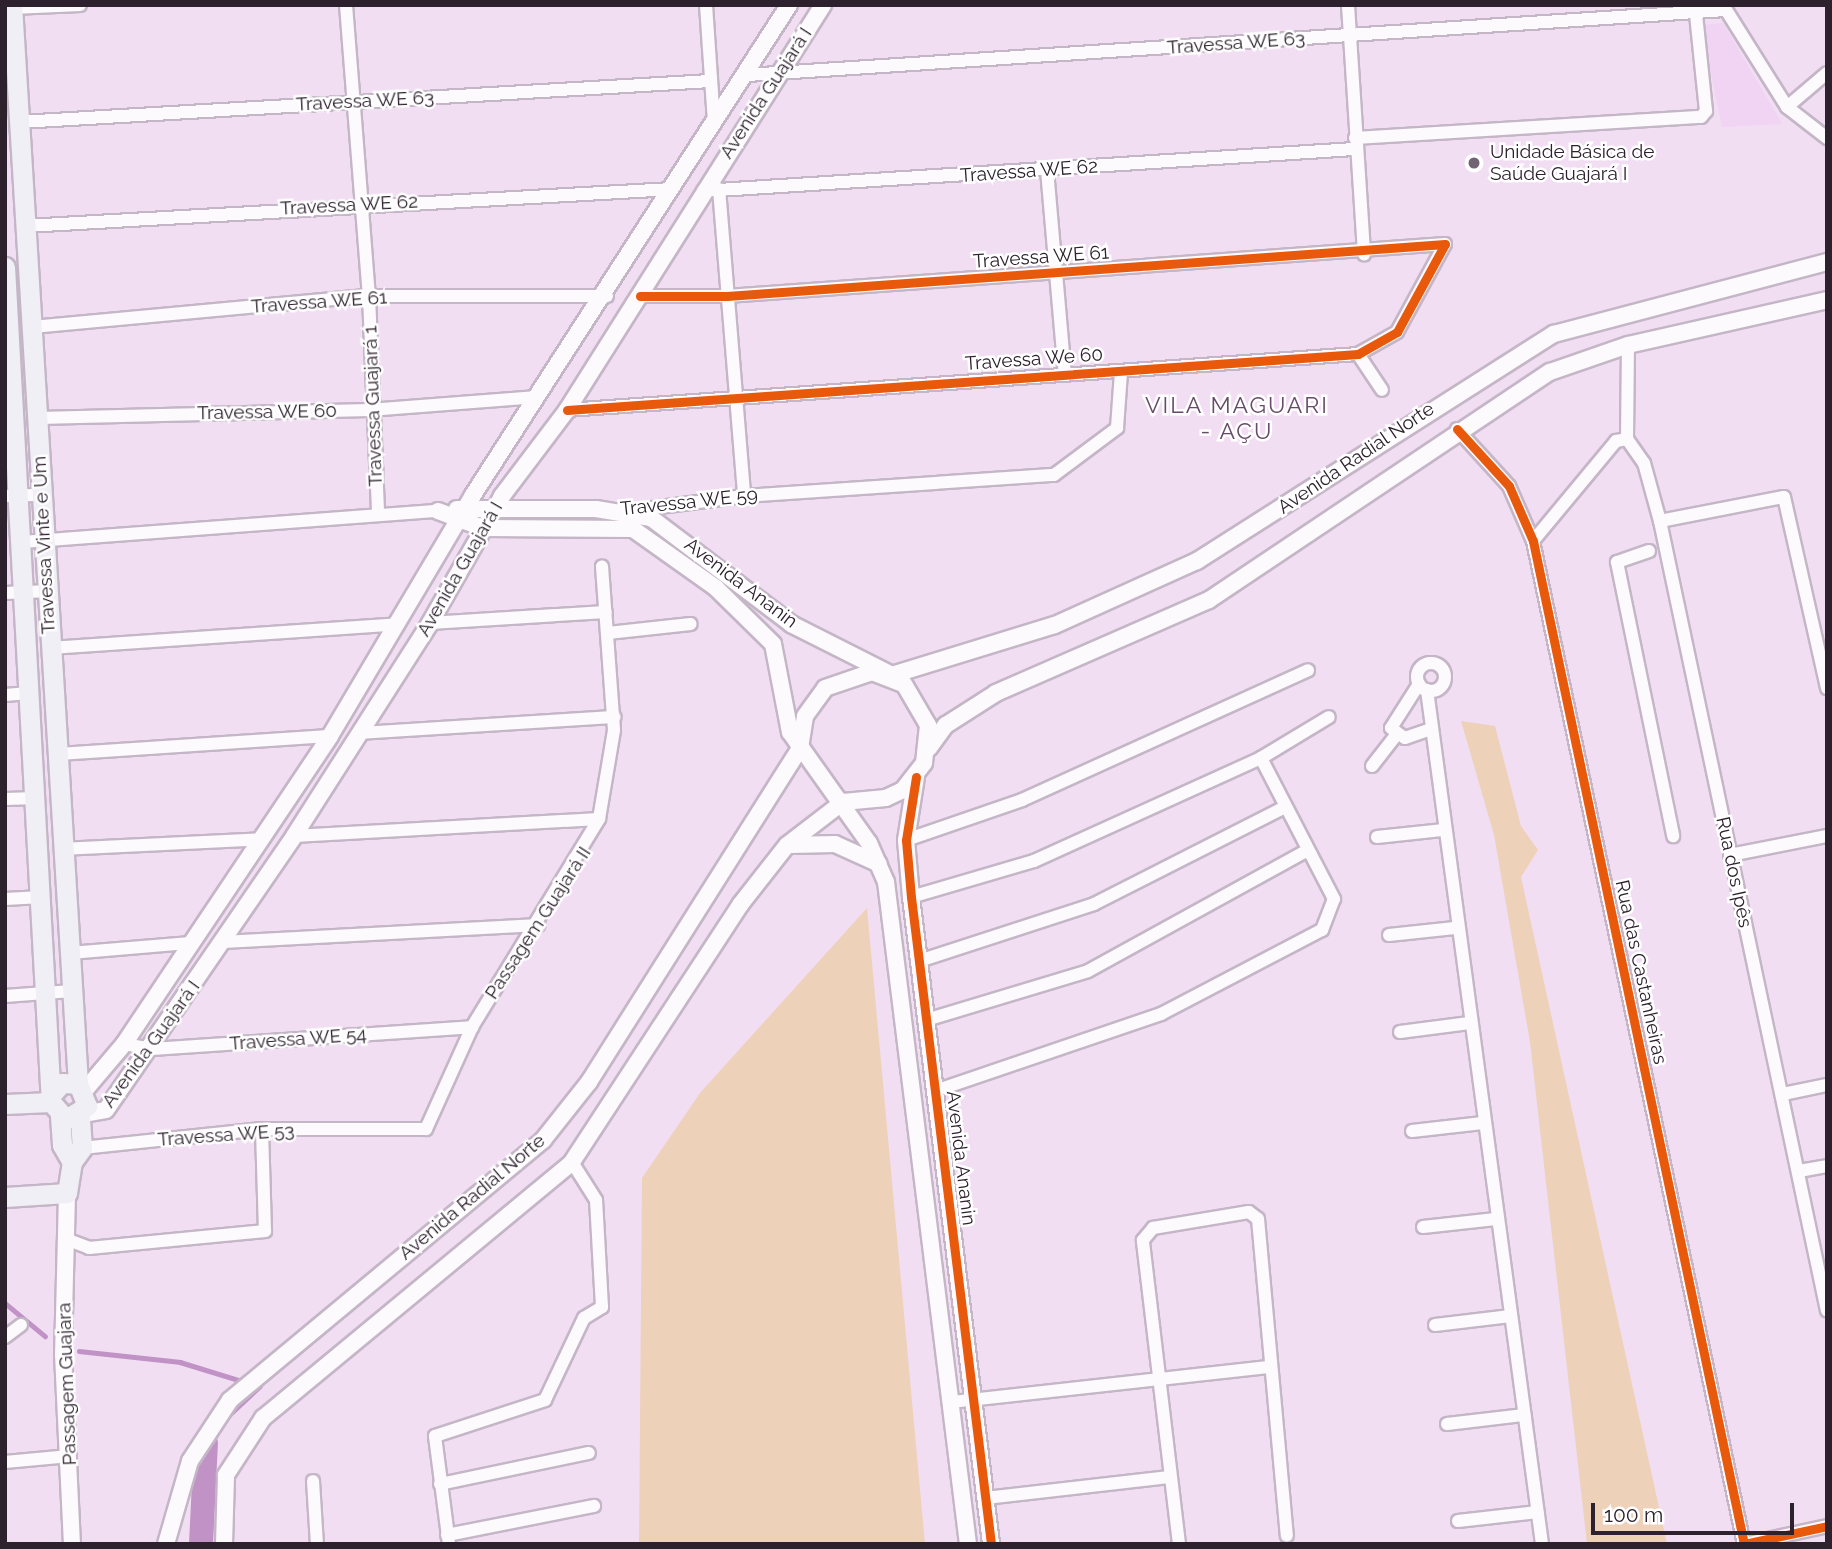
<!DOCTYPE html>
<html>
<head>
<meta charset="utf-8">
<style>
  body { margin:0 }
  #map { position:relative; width:1832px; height:1549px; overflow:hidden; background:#f1def3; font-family:Raleway,sans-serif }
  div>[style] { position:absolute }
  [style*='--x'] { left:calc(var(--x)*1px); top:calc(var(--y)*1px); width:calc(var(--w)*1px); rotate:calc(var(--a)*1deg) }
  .built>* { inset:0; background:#f1d3f4 }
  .green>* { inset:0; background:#edd2b9 }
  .stream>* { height:4.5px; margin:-2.25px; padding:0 2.25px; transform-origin:2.25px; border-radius:2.25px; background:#c092c6 }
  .river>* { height:24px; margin:-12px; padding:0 12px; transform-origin:12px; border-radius:12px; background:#c092c6 }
  .roads { filter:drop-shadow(2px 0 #c4b6c6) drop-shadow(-2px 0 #c4b6c6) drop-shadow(0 2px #c4b6c6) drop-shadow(0 -2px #c4b6c6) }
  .minor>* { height:12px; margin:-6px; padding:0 6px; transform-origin:6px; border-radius:6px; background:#fdfafd }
  .minor>.ring { margin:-6px; padding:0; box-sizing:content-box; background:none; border:12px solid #fdfafd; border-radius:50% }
  .secondary>* { height:16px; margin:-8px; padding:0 8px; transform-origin:8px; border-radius:8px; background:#fdfafd }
  .primary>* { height:19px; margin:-9.5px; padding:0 9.5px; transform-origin:9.5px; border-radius:9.5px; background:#f0eff6 }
  .cycleway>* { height:9px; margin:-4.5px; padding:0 4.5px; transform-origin:4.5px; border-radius:4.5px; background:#e8590c }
  .dots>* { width:19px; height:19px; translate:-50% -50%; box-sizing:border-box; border:4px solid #fff; border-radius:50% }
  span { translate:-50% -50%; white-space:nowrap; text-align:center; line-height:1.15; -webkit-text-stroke:5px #fff; paint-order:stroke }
  .street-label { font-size:19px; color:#2d212e }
  .poi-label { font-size:19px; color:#2d212e }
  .left { translate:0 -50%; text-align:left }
  .quarter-label { font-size:23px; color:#674b6a; letter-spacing:2px }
  .frame { position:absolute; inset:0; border:7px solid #2d212e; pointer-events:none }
  .scale { position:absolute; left:1591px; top:1503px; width:203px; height:32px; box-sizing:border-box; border:4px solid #2d212e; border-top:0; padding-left:9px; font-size:21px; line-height:24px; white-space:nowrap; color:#2d212e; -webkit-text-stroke:5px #fff; paint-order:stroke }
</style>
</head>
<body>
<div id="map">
  <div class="built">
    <div style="clip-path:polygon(1723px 23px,1782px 124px,1722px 127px,1701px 25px)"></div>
  </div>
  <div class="green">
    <div style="clip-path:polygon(1461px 721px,1495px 726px,1521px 826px,1538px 850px,1521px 877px,1667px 1544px,1587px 1544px,1530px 1042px,1494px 835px)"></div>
    <div style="clip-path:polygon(867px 908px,925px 1544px,639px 1544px,642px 1178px,700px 1093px)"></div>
  </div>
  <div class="stream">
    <div style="--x:5;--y:1303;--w:52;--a:39.5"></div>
    <div style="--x:79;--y:1351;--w:102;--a:6.2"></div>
    <div style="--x:180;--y:1362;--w:68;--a:17.1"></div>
    <div style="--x:229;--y:1415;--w:42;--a:-43.1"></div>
  </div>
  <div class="river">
    <div style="--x:201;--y:1544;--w:101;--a:-87.2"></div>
  </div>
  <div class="roads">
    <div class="minor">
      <div style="--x:346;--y:5;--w:292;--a:85.5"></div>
      <div style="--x:369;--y:296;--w:218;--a:87.6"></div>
      <div style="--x:706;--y:5;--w:117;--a:86.1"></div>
      <div style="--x:1348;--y:5;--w:250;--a:86.3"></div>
      <div style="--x:1723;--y:5;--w:120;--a:57.9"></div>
      <div style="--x:1787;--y:107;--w:51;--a:37.8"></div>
      <div style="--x:12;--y:8;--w:68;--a:-2.5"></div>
      <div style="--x:747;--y:75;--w:980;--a:-3.8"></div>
      <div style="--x:1787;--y:107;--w:52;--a:-40.4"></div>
      <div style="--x:20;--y:122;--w:691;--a:-3.4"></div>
      <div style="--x:1355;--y:138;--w:347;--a:-3.5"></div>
      <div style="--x:1701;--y:117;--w:8;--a:-50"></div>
      <div style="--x:1706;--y:111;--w:98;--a:-95.9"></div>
      <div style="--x:1047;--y:170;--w:205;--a:85"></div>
      <div style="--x:719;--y:189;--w:308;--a:85.3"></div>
      <div style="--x:703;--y:191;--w:653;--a:-3.69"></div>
      <div style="--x:26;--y:226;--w:647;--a:-3.28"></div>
      <div style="--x:32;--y:327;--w:338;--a:-5.3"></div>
      <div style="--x:369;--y:296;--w:238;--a:0"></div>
      <div style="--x:1358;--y:354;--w:43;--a:56.3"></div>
      <div style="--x:567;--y:410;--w:793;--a:-4.05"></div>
      <div style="--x:1358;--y:354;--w:45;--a:-29.4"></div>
      <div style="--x:1397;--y:332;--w:100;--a:-61.4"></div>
      <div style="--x:1445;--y:244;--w:720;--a:175.86"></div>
      <div style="--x:727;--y:296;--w:87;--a:180"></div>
      <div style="--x:38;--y:418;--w:331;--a:-1.4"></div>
      <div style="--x:369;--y:410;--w:169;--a:-4.4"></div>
      <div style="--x:1457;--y:429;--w:77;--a:47.6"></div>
      <div style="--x:1509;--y:486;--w:60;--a:66.4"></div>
      <div style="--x:1533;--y:541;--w:1025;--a:78.12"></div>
      <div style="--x:1744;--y:1544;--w:85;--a:-12.2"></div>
      <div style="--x:1627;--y:439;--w:29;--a:55"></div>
      <div style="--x:1644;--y:463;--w:60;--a:74.6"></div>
      <div style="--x:1660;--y:521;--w:807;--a:78.06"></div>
      <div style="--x:1627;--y:439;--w:94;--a:-89.4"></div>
      <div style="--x:5;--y:496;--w:36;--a:-2"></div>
      <div style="--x:629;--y:511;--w:116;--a:-7.4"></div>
      <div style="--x:744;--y:496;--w:311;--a:-3.9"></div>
      <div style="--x:1054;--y:475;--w:79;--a:-36.7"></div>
      <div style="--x:1117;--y:428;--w:56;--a:-85.9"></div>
      <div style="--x:1660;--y:521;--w:126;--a:-11"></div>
      <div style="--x:1784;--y:497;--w:196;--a:77.3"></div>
      <div style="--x:1533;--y:541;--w:130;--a:-50.3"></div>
      <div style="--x:1616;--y:441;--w:11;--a:-10"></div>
      <div style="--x:22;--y:542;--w:417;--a:-4.3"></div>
      <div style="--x:1649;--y:551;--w:34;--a:161"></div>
      <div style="--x:1617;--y:562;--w:280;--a:78.4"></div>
      <div style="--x:5;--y:593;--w:44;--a:-2.6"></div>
      <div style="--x:430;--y:623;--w:176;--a:-3.6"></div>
      <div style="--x:608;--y:633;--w:83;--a:-6.2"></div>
      <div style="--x:50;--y:648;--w:349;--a:-3.9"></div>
      <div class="ring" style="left:1417px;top:663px;width:16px;height:16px"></div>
      <div style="--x:1419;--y:684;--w:52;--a:122.5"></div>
      <div style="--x:1391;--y:728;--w:17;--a:36"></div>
      <div style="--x:1405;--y:738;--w:24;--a:-19"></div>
      <div style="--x:1427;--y:690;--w:862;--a:82.33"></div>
      <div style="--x:5;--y:695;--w:24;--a:-5"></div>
      <div style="--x:360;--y:733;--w:255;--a:-3.6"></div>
      <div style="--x:57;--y:754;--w:274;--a:-3.8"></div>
      <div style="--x:1372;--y:766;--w:39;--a:-52"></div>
      <div style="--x:5;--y:799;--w:32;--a:-2"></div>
      <div style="--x:294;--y:836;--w:305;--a:-3.2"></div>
      <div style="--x:1377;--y:837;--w:65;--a:-6.1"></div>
      <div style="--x:906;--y:840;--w:123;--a:-19"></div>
      <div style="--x:1022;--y:800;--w:314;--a:-24.4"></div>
      <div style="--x:61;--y:849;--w:201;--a:-2.8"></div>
      <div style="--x:1730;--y:855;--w:99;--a:-11.1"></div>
      <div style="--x:911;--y:897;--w:128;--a:-16.3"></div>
      <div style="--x:1034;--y:861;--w:249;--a:-24.4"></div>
      <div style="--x:1261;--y:758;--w:79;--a:-31.1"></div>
      <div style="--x:5;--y:899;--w:37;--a:-3"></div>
      <div style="--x:1389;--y:935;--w:66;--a:-6.1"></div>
      <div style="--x:223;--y:942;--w:316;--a:-3.1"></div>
      <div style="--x:70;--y:953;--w:118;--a:-4.8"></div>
      <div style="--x:919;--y:961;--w:184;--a:-18"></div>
      <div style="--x:1094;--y:904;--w:214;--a:-26.9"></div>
      <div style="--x:5;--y:996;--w:67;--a:-4.3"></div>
      <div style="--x:926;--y:1020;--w:169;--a:-16.8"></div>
      <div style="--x:1088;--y:971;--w:251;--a:-28.8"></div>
      <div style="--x:1400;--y:1032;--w:70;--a:-7.4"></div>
      <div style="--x:124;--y:1044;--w:27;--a:10"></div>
      <div style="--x:151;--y:1049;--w:322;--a:-3.9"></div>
      <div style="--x:935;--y:1091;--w:239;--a:-18.8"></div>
      <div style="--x:1161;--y:1014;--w:182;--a:-27.6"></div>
      <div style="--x:1322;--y:930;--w:33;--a:-69"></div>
      <div style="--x:1334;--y:899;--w:159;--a:-117.4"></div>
      <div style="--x:1783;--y:1094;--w:45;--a:-11.6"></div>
      <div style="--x:1412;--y:1131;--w:71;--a:-6.4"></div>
      <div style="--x:82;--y:1148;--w:181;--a:-6"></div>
      <div style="--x:262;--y:1129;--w:164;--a:0"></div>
      <div style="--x:426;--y:1129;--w:112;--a:-65.7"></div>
      <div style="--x:472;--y:1027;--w:244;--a:-58.6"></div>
      <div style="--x:599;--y:819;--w:90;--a:-80.4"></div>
      <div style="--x:614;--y:730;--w:164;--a:-94.2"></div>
      <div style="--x:1799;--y:1171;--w:28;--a:-10"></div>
      <div style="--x:1423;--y:1227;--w:73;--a:-6.3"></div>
      <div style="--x:66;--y:1239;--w:25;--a:21"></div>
      <div style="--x:89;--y:1248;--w:177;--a:-5.5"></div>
      <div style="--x:265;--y:1231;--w:102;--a:-91.7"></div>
      <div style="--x:1435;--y:1325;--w:76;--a:-6.8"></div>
      <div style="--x:5;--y:1337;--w:20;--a:-37"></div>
      <div style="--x:952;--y:1402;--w:319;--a:-6.3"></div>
      <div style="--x:1447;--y:1424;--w:78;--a:-6.7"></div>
      <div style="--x:5;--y:1462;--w:65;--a:-5.3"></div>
      <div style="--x:313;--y:1481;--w:63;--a:86.4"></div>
      <div style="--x:440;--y:1484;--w:152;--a:-11.8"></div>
      <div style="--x:985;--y:1498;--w:186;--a:-6.5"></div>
      <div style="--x:1458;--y:1521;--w:80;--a:-6.5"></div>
      <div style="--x:447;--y:1535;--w:150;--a:-11.2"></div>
      <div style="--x:449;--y:1544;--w:109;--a:-97.4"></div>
      <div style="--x:435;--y:1436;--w:116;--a:-18.1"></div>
      <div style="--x:545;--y:1400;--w:91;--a:-64.6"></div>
      <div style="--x:584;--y:1318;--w:21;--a:-31"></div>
      <div style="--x:602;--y:1307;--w:107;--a:-93.2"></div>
      <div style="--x:596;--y:1200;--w:45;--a:-122.3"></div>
      <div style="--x:1179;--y:1544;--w:306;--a:-96.8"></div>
      <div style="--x:1143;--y:1240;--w:16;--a:-50"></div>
      <div style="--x:1153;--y:1228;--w:97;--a:-9.5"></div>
      <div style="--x:1249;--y:1212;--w:11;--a:38"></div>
      <div style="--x:1258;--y:1219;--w:318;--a:84.8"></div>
    </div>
    <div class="secondary">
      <div style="--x:457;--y:509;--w:139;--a:0"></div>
      <div style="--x:596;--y:509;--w:56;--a:9.3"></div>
      <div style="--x:651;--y:518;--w:176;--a:37.1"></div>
      <div style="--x:791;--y:624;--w:113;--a:26.8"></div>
      <div style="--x:438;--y:511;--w:48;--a:20.7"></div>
      <div style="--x:483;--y:528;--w:150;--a:0.4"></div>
      <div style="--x:633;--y:529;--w:102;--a:35.4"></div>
      <div style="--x:716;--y:588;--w:80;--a:44.5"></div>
      <div style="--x:773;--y:644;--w:90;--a:79.1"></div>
      <div style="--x:790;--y:732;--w:136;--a:54.6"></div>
      <div style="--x:869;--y:843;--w:43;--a:66.4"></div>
      <div style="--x:886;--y:882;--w:667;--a:82.94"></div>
      <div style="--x:892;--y:675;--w:170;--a:-17.1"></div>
      <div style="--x:1055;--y:625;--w:156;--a:-24.3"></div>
      <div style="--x:1197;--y:561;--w:423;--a:-32.5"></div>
      <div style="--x:1554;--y:334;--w:282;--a:-14.8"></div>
      <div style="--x:800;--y:748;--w:32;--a:-81"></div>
      <div style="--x:805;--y:716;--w:34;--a:-54"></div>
      <div style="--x:825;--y:688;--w:50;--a:-18.8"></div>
      <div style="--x:872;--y:672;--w:34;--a:21"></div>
      <div style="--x:904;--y:684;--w:48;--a:59.7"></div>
      <div style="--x:928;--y:725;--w:38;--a:96"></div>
      <div style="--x:924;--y:763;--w:34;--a:128"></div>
      <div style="--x:903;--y:790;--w:19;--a:155"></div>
      <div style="--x:886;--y:798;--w:43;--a:174.7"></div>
      <div style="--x:929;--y:748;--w:29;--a:-54"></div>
      <div style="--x:946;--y:725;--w:59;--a:-32.6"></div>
      <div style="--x:996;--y:693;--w:232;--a:-23.6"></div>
      <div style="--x:1209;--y:600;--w:410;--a:-33.8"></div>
      <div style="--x:1550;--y:372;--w:83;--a:-19.1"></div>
      <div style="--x:1628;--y:345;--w:204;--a:-12.7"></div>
      <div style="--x:916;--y:777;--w:64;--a:99"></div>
      <div style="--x:906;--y:840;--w:57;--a:85"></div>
      <div style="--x:911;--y:897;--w:652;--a:82.95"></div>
      <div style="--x:790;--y:845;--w:45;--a:-1.3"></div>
      <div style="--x:835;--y:844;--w:48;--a:24.4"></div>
      <div style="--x:85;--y:1090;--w:60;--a:-49.7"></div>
      <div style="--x:124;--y:1044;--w:371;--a:-56.2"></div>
      <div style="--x:330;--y:736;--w:280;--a:-59.3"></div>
      <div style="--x:473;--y:495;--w:583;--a:-57.18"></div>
      <div style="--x:83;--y:1114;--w:23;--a:-10"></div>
      <div style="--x:106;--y:1110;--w:332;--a:-55.5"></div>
      <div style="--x:294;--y:836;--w:253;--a:-57.4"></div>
      <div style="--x:430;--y:623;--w:146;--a:-60.4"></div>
      <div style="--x:502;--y:496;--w:108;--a:-52.9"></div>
      <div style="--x:567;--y:410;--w:479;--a:-57.7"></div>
      <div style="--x:67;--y:1193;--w:161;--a:91.4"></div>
      <div style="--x:63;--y:1354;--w:190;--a:87.3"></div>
      <div style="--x:166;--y:1544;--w:86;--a:-73.9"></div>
      <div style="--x:190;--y:1461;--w:73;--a:-56.7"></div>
      <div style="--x:230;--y:1400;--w:407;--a:-39.7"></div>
      <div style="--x:543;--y:1140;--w:74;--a:-51.6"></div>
      <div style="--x:589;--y:1082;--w:395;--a:-57.7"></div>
      <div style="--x:224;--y:1544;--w:69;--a:-88.3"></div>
      <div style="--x:226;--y:1475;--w:68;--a:-57"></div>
      <div style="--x:263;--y:1418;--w:401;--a:-39.6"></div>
      <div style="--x:572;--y:1162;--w:307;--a:-56.8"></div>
      <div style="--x:740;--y:905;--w:76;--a:-51.9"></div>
      <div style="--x:787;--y:845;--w:71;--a:-37.5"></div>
    </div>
    <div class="primary">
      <div style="--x:12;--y:5;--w:1081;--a:86.5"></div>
      <div style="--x:5;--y:267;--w:836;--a:86.85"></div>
      <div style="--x:51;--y:1102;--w:23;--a:49"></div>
      <div style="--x:66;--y:1119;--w:25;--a:-32"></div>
      <div style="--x:87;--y:1106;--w:24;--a:-112"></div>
      <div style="--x:78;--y:1084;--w:16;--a:-176"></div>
      <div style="--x:62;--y:1083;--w:16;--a:133"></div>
      <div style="--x:5;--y:1104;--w:46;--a:-2.5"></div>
      <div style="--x:60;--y:1116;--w:29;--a:86"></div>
      <div style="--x:62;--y:1145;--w:20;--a:60"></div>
      <div style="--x:5;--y:1197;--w:62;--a:-3.7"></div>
      <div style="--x:67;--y:1193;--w:31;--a:-81"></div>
      <div style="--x:72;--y:1162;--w:17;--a:-54"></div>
      <div style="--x:82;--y:1148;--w:32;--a:-94"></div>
    </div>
  </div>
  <div class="cycleway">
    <div style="--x:567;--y:410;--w:793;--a:-4.05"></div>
    <div style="--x:1358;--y:354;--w:45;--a:-29.4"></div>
    <div style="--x:1397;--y:332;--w:100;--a:-61.4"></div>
    <div style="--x:1445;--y:244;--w:720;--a:175.86"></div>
    <div style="--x:727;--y:296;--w:87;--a:180"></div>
    <div style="--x:1457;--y:429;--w:77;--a:47.6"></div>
    <div style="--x:1509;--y:486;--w:60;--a:66.4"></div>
    <div style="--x:1533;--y:541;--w:1025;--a:78.12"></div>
    <div style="--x:1744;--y:1544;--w:85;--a:-12.2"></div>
    <div style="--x:916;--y:777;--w:64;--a:99"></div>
    <div style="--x:906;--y:840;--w:57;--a:85"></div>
    <div style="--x:911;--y:897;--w:652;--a:82.95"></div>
  </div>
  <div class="dots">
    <div style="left:1474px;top:163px;background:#726373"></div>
  </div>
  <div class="street-label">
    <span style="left:1236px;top:43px;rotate:-4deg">Travessa WE 63</span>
    <span style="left:766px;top:93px;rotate:-57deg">Avenida Guajará I</span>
    <span style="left:365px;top:101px;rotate:-3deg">Travessa WE 63</span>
    <span style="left:1029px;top:171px;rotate:-4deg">Travessa WE 62</span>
    <span style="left:349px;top:205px;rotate:-3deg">Travessa WE 62</span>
    <span style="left:1041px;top:257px;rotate:-4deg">Travessa WE 61</span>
    <span style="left:319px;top:302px;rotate:-4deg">Travessa WE 61</span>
    <span style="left:1034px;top:359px;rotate:-4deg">Travessa We 60</span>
    <span style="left:373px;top:406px;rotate:-92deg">Travessa Guajará 1</span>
    <span style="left:267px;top:412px;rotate:-1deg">Travessa WE 60</span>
    <span style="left:1356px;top:458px;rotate:-34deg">Avenida Radial Norte</span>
    <span style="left:689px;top:502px;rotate:-6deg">Travessa WE 59</span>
    <span style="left:44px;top:545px;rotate:-93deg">Travessa Vinte e Um</span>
    <span style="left:460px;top:569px;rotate:-60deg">Avenida Guajará I</span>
    <span style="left:741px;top:583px;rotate:37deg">Avenida Ananin</span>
    <span style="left:1734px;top:872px;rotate:78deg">Rua dos Ipês</span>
    <span style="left:538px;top:923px;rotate:-57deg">Passagem Guajará II</span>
    <span style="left:1641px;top:972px;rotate:78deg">Rua das Castanheiras</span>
    <span style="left:298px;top:1039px;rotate:-4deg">Travessa WE 54</span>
    <span style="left:151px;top:1044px;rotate:-54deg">Avenida Guajará I</span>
    <span style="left:226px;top:1135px;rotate:-4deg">Travessa WE 53</span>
    <span style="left:961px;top:1158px;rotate:83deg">Avenida Ananin</span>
    <span style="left:472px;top:1197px;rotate:-40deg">Avenida Radial Norte</span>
    <span style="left:67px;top:1384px;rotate:-92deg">Passagem Guajara</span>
  </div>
  <div class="poi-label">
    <span class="left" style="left:1490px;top:163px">Unidade Básica de<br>Saúde Guajará I</span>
  </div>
  <div class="quarter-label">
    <span style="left:1237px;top:418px">VILA MAGUARI<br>- AÇU</span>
  </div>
  <div class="frame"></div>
  <div class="scale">100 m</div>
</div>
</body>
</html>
